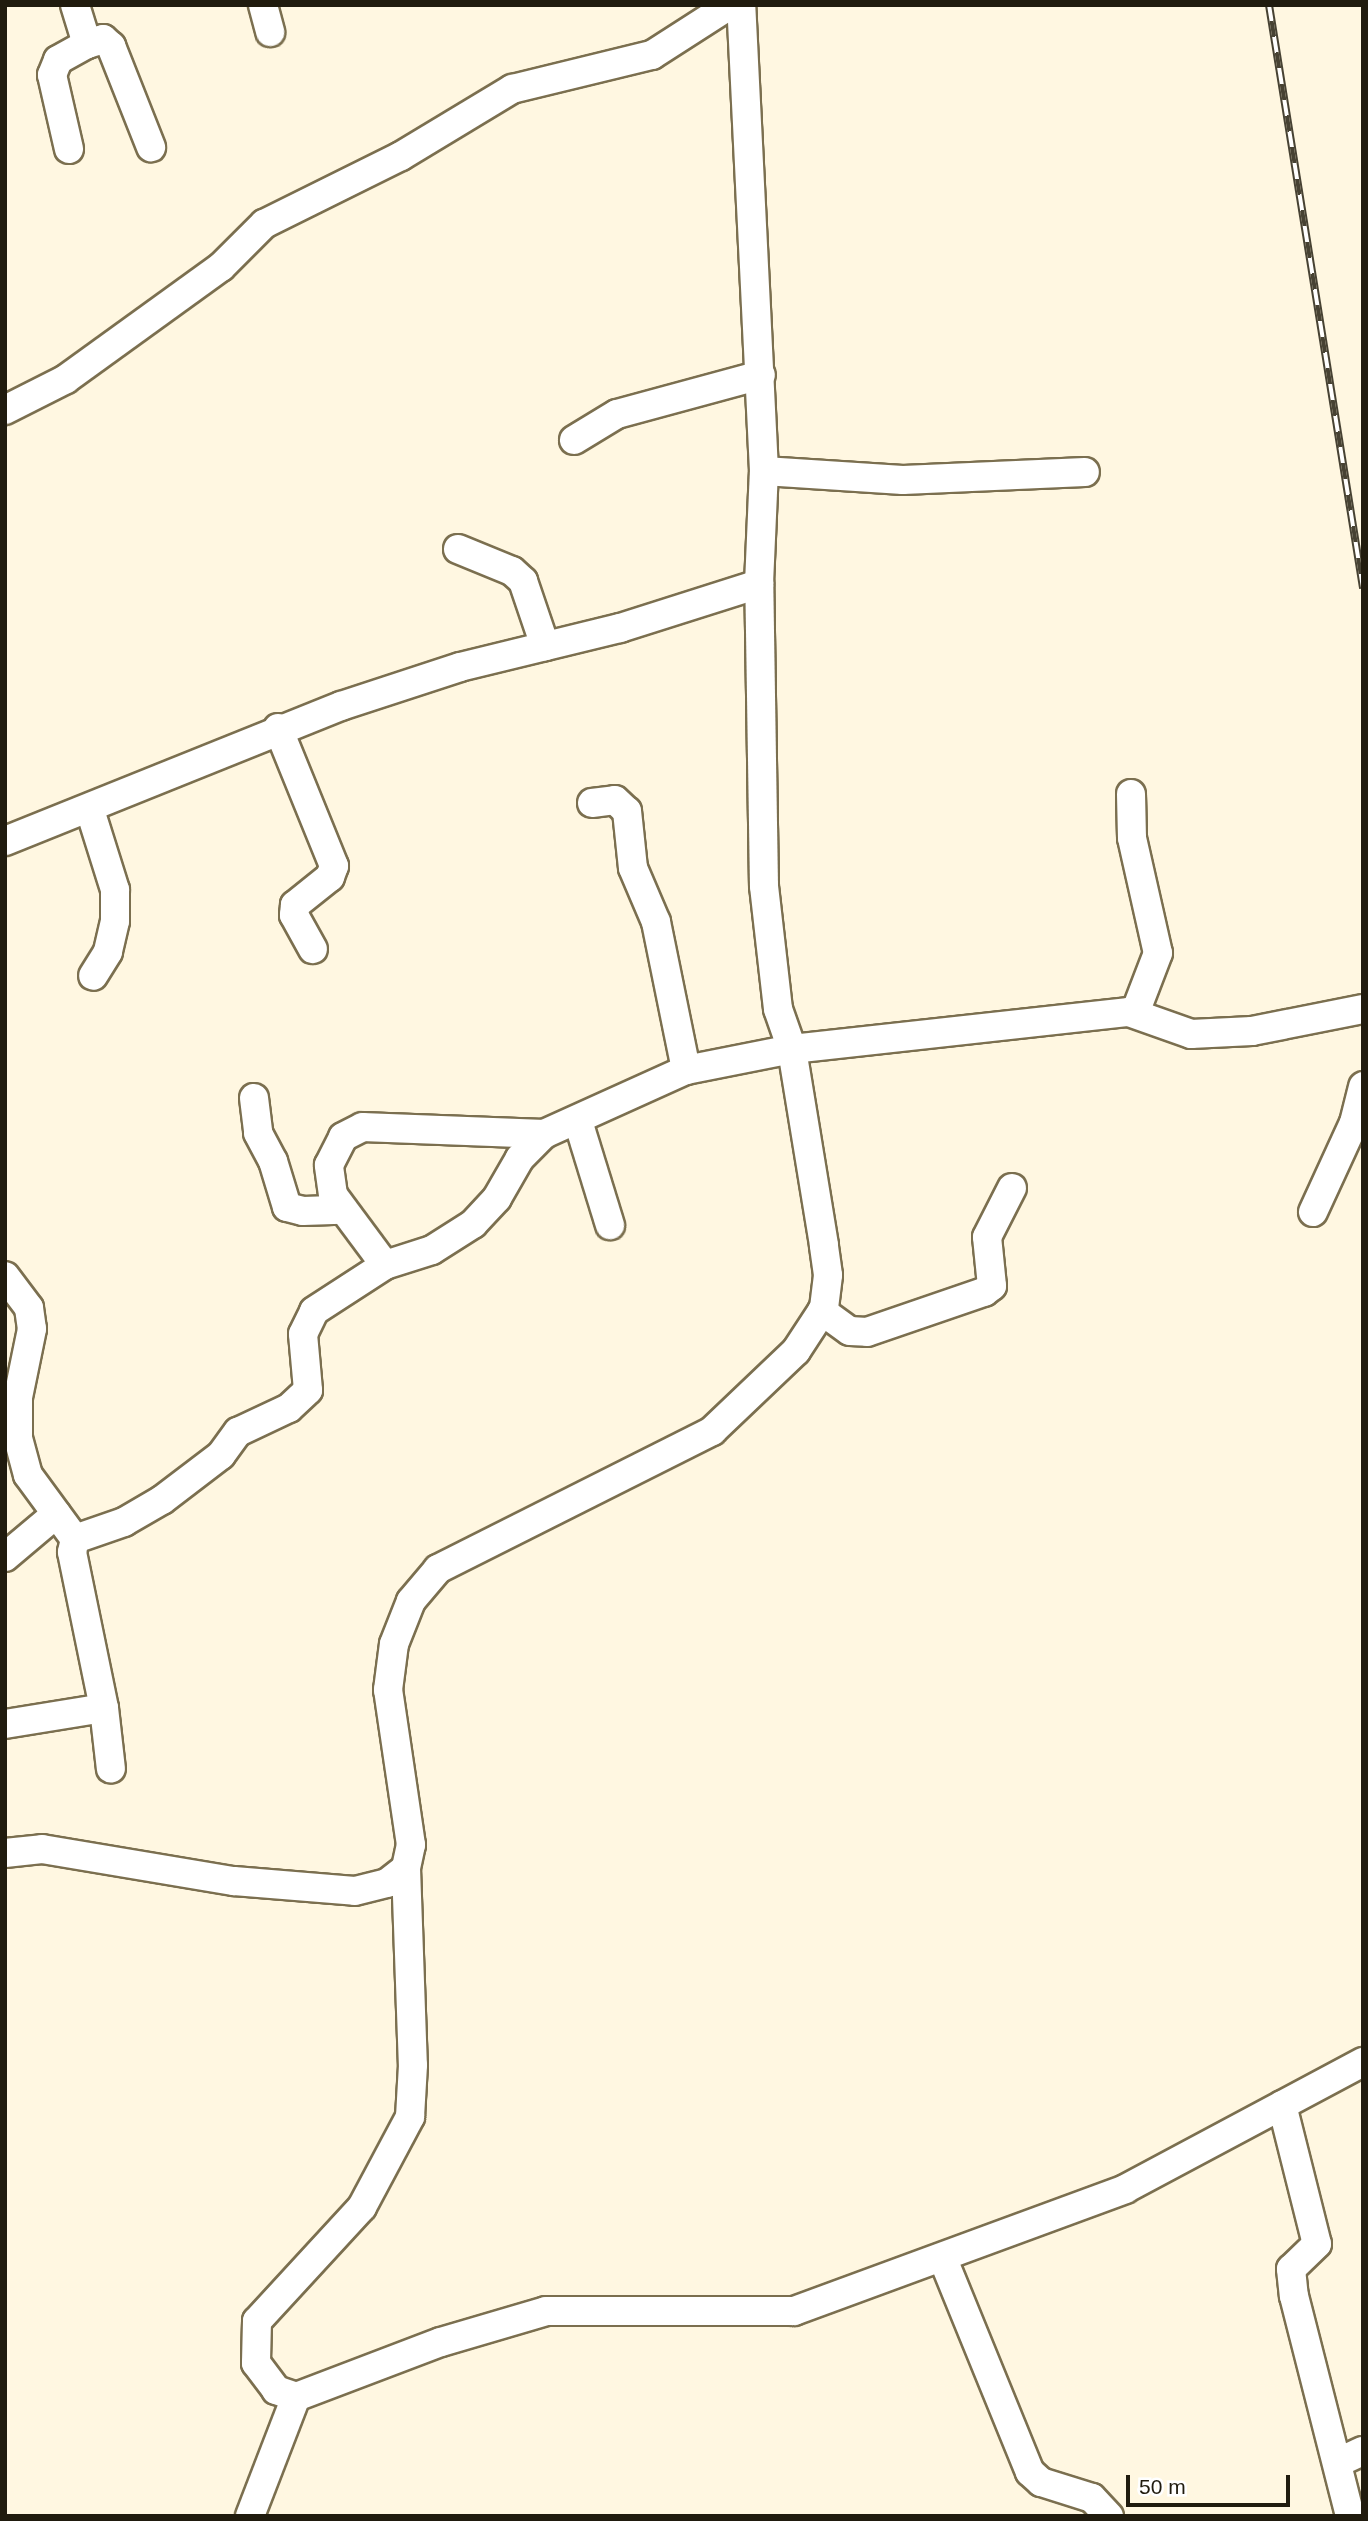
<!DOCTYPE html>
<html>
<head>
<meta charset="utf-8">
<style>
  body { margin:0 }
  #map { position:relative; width:1368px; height:2521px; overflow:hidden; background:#fff7e1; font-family:Helvetica,sans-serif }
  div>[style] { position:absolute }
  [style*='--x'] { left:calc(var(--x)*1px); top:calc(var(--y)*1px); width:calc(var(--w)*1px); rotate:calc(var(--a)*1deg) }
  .roads { filter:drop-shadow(2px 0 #7b6f4f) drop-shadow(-2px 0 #7b6f4f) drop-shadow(0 2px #7b6f4f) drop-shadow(0 -2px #7b6f4f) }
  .minor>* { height:28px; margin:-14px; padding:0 14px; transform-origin:14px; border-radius:14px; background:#fff }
  .rail>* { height:8px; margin-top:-4px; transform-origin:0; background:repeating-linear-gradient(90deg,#fff 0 16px,#474233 0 32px); box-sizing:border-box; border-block:2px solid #474233 }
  span { translate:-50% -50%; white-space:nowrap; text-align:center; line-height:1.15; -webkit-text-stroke:5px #fff; paint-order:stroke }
  .frame { position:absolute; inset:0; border:7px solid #201b0e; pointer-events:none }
  .scale { position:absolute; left:1126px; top:2475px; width:164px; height:32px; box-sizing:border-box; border:4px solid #201b0e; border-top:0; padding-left:9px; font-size:21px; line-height:24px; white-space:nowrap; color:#201b0e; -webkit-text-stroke:5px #fff; paint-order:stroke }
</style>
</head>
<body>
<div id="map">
  <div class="roads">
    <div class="minor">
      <div style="--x:75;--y:5;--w:41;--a:72.9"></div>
      <div style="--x:87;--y:44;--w:17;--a:-17"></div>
      <div style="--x:103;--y:39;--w:11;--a:41"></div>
      <div style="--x:111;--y:46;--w:109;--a:68.4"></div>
      <div style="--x:263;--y:5;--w:28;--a:75"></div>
      <div style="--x:69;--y:149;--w:76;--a:-102.9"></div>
      <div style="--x:52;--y:75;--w:16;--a:-68"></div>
      <div style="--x:58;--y:60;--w:33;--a:-29"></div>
      <div style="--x:5;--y:410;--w:68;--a:-26.9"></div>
      <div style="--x:66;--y:379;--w:191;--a:-35.9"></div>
      <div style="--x:221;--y:267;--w:61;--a:-45"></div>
      <div style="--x:264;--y:224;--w:153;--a:-26.4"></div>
      <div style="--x:401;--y:156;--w:130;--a:-31.1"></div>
      <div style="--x:512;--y:89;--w:144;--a:-13.7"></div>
      <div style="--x:652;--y:55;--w:93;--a:-32.7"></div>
      <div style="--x:574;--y:440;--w:50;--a:-31.2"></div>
      <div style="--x:617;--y:414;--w:149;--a:-15.2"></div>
      <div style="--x:764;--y:471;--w:139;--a:3.7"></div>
      <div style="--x:903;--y:480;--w:182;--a:-2.5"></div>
      <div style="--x:458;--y:549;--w:58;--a:22.2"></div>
      <div style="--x:512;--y:571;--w:15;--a:42"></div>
      <div style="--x:523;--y:581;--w:69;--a:71.3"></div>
      <div style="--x:278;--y:728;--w:149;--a:67.9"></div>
      <div style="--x:334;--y:866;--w:12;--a:110"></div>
      <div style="--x:330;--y:877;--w:45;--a:141.3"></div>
      <div style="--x:295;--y:905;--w:10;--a:96"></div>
      <div style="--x:294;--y:915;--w:39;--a:61"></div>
      <div style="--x:1131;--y:794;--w:44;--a:88.7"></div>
      <div style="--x:1132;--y:838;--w:118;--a:77.3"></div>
      <div style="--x:1158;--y:953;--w:64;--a:111"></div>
      <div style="--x:592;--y:803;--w:23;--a:-7"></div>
      <div style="--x:615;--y:800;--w:16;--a:43"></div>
      <div style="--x:627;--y:811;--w:57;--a:84"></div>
      <div style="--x:633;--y:868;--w:59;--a:66.9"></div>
      <div style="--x:656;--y:922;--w:151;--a:78.5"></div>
      <div style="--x:90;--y:810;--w:84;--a:72.6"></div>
      <div style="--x:115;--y:890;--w:31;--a:90"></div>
      <div style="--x:115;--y:921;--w:32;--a:103"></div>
      <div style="--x:108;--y:952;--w:28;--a:122"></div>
      <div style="--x:5;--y:841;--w:362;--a:-21.9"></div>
      <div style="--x:341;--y:706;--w:125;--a:-18.1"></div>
      <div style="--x:460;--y:667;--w:165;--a:-13.7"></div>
      <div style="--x:620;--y:628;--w:146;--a:-17.6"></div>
      <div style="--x:759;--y:584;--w:113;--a:-87.5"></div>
      <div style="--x:764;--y:471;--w:467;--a:-92.8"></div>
      <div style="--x:254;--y:1098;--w:35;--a:83"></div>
      <div style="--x:258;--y:1133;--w:32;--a:62"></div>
      <div style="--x:273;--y:1161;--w:48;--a:73.1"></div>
      <div style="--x:287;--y:1207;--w:16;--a:14"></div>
      <div style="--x:303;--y:1211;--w:38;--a:-2"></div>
      <div style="--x:578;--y:1121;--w:109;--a:72.9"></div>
      <div style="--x:1313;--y:1212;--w:98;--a:-65.3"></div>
      <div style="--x:1354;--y:1123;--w:38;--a:-76"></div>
      <div style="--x:385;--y:1265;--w:87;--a:-126.6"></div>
      <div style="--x:333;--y:1195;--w:30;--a:-98"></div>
      <div style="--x:329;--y:1165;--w:31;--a:-63"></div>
      <div style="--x:343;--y:1137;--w:22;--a:-27"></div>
      <div style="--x:363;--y:1127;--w:181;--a:2.2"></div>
      <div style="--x:5;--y:1276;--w:40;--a:53"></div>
      <div style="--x:29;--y:1308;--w:21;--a:82"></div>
      <div style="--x:32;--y:1329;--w:69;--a:101.6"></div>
      <div style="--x:18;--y:1397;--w:41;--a:90"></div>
      <div style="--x:18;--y:1438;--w:38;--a:75"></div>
      <div style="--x:28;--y:1475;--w:79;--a:53.7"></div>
      <div style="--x:822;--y:1311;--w:34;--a:36"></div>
      <div style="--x:850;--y:1331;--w:17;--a:3"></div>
      <div style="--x:867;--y:1332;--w:124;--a:-18.9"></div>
      <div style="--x:984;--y:1292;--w:10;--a:-37"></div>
      <div style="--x:992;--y:1286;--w:49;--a:-95.8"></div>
      <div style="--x:987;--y:1237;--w:55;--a:-63"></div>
      <div style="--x:5;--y:1557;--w:67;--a:-40.1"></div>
      <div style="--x:104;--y:1708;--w:61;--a:83.5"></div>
      <div style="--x:5;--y:1724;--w:100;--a:-9.2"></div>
      <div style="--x:104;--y:1708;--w:159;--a:-101.6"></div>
      <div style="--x:72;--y:1552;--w:13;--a:-77"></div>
      <div style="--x:75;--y:1539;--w:52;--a:-19.1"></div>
      <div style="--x:124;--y:1522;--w:44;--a:-30.1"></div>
      <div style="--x:162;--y:1500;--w:74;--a:-37.3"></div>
      <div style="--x:221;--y:1455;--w:29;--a:-54"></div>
      <div style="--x:238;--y:1432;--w:56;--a:-25.2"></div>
      <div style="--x:289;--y:1408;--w:26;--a:-43"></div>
      <div style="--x:308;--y:1390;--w:56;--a:-95.1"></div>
      <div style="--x:303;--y:1334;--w:25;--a:-64"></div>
      <div style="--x:314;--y:1311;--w:85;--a:-32.9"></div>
      <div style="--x:385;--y:1265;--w:49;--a:-17.7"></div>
      <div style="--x:432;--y:1250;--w:49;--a:-32.4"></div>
      <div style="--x:473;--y:1224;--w:35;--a:-47"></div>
      <div style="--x:497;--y:1198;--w:46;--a:-60.1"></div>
      <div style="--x:520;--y:1158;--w:34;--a:-45"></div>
      <div style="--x:544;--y:1134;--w:156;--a:-24.3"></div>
      <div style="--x:686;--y:1070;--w:108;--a:-11.2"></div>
      <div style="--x:792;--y:1049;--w:339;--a:-6.3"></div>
      <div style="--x:1129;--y:1012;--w:66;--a:19.5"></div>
      <div style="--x:1191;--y:1034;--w:61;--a:-2.8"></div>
      <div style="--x:1252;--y:1031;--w:113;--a:-11.2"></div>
      <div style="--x:5;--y:1853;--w:37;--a:-6"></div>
      <div style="--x:42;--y:1849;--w:195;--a:9.5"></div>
      <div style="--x:234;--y:1881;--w:121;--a:4.7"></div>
      <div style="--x:355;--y:1891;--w:33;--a:-14"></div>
      <div style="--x:387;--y:1883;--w:24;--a:-38"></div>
      <div style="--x:406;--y:1868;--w:24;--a:-78"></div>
      <div style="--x:411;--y:1845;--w:157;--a:-98.4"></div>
      <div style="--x:388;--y:1690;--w:46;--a:-82.6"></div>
      <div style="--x:394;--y:1644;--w:46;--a:-68.4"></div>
      <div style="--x:411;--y:1601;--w:42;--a:-49.8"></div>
      <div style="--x:438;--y:1569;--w:307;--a:-26.7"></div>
      <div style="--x:712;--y:1431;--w:116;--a:-43.6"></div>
      <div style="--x:796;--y:1351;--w:51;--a:-56.9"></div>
      <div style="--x:824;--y:1308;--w:33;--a:-83"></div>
      <div style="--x:828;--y:1275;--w:30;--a:-98"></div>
      <div style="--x:824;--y:1245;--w:199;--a:-99.3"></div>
      <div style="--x:792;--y:1049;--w:42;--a:-109.3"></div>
      <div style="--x:778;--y:1009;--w:124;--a:-96.5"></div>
      <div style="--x:764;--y:886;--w:302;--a:-90.9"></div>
      <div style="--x:406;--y:1868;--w:197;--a:88"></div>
      <div style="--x:413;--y:2065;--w:52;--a:93.3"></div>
      <div style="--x:410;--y:2117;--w:102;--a:118.1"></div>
      <div style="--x:362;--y:2207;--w:155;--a:132.6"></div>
      <div style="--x:257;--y:2321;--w:42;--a:91.4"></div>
      <div style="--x:256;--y:2363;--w:34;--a:53"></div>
      <div style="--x:276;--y:2390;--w:21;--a:19"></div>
      <div style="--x:296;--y:2397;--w:155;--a:-20.8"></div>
      <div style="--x:441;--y:2342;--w:109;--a:-16.4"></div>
      <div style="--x:546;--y:2311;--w:248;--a:0"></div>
      <div style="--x:794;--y:2311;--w:353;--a:-20.2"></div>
      <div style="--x:1125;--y:2189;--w:270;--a:-28.1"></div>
      <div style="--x:1282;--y:2105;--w:143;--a:75.9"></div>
      <div style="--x:1317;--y:2244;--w:36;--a:136"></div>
      <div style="--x:1291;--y:2269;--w:27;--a:84"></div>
      <div style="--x:1294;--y:2296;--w:227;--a:75.7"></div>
      <div style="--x:943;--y:2259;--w:230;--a:67.8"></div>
      <div style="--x:1030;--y:2472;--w:15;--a:42"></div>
      <div style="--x:1041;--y:2482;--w:53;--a:17.4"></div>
      <div style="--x:1092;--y:2498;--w:25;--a:47"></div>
      <div style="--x:1339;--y:2462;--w:26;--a:-25"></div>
      <div style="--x:250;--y:2516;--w:128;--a:-68.9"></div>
    </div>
  </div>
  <div class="rail">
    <div style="--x:1269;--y:5;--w:591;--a:80.84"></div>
  </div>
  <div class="frame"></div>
  <div class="scale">50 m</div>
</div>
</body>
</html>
